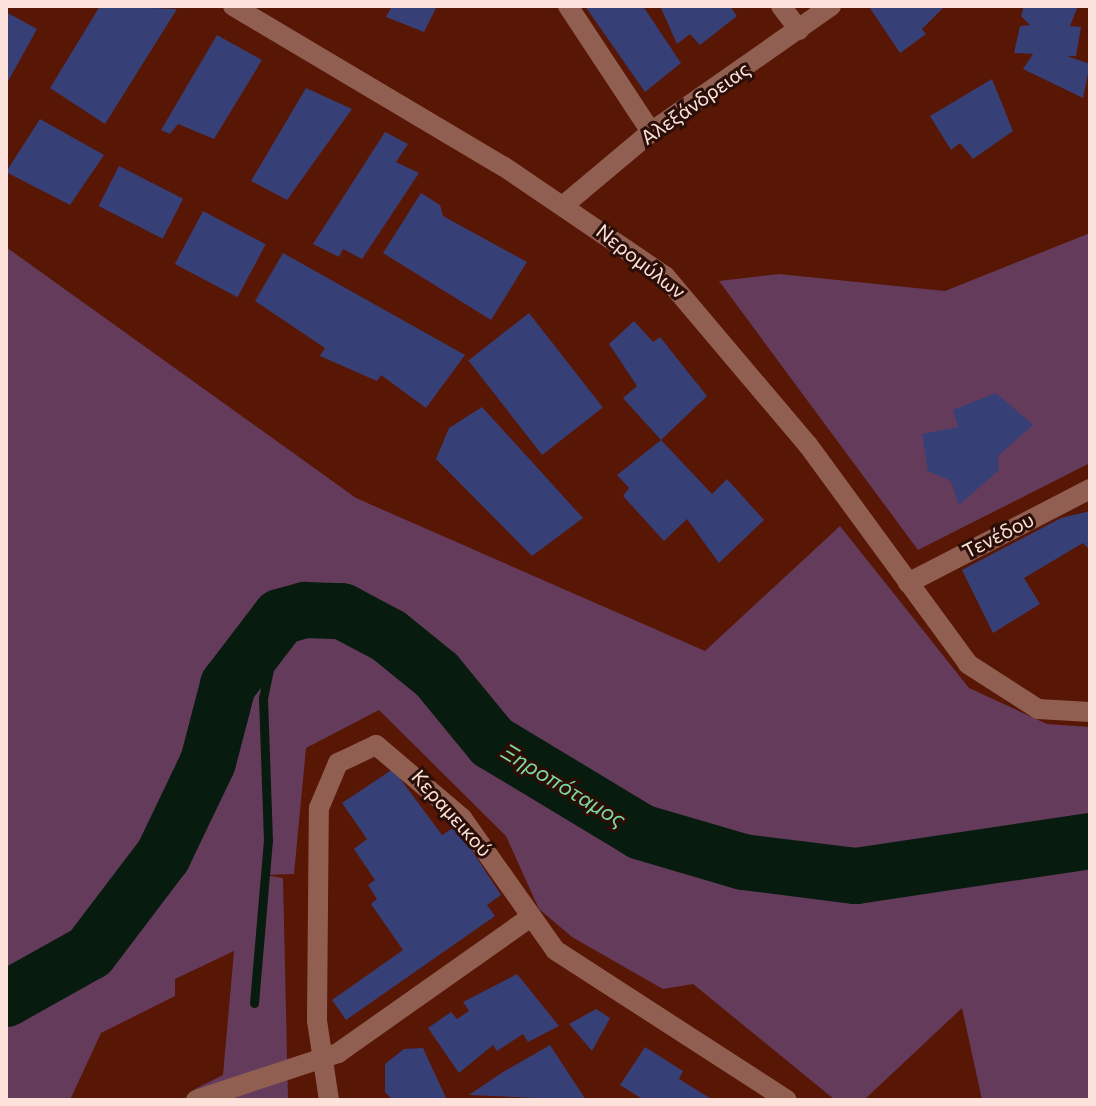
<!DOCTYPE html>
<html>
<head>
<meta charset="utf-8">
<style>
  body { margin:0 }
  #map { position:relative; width:1096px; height:1106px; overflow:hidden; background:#581605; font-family:Commissioner,sans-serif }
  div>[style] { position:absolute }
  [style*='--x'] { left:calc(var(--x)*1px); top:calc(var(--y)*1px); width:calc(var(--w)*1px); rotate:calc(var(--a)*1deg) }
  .green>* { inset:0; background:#643b5b }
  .stream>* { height:9px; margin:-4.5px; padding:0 4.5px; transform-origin:4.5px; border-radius:4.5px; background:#071c0f }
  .river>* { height:56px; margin:-28px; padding:0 28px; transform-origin:28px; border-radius:28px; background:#071c0f }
  .building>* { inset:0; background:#373f77; transform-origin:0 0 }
  .minor>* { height:20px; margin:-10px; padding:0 10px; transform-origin:10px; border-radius:10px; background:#915f52 }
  span { translate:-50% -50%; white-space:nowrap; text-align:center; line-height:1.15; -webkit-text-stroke:6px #2b0e07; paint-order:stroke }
  .street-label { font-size:20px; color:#fce2db }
  .water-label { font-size:22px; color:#7bda9f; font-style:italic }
  .frame { position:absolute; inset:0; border:8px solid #fce2db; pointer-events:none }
</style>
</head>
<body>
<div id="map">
  <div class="green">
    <div style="clip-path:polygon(1090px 233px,1090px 463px,918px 550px,719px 281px,779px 274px,945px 291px)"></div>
    <div style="clip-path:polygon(6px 247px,356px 498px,705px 651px,840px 526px,969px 688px,1047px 724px,1090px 727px,1090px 1100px,982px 1100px,962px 1008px,864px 1100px,835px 1100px,693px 984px,663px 989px,572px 937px,539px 909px,506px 836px,379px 710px,306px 748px,294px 874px,264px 875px,283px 878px,288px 1100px,190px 1100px,195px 1089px,223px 1075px,234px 951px,175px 979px,175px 996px,101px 1033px,70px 1100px,6px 1100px)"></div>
  </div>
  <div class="stream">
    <div style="--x:254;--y:1003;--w:163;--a:-85.1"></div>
    <div style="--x:268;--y:841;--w:143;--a:-92"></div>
    <div style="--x:263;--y:698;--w:83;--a:-78.1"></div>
  </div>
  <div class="river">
    <div style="--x:6;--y:999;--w:96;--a:-29.2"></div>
    <div style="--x:90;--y:952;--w:121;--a:-52.8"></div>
    <div style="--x:163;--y:856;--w:104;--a:-64.4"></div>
    <div style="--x:208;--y:762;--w:80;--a:-75.4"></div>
    <div style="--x:228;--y:685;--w:86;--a:-52.6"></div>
    <div style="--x:280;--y:617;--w:26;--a:-16"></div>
    <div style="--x:305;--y:610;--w:37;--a:2"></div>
    <div style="--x:342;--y:611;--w:53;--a:28"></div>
    <div style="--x:389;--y:636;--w:62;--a:39.1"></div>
    <div style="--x:437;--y:675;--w:87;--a:50.6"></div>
    <div style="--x:492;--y:742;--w:174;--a:31.1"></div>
    <div style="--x:641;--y:832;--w:106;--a:16.4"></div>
    <div style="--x:743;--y:862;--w:114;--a:7.1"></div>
    <div style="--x:856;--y:876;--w:237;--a:-8.5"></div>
  </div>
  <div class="building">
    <div style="clip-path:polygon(100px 6px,177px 9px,105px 124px,50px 88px)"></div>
    <div style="clip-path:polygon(392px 6px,437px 6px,424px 32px,386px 17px)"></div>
    <div style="clip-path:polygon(585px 6px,643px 6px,681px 63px,645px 92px)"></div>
    <div style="clip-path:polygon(660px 6px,730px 6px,737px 16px,700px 45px,690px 34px,677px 44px)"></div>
    <div style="clip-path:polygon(945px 6px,922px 29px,926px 34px,900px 53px,870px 8px)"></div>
    <div style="clip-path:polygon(1024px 6px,1078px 6px,1070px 26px,1081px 27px,1076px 56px,1067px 56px,1090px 64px,1083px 98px,1023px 69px,1033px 54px,1014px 53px,1020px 26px,1030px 25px,1021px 16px)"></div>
    <div style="clip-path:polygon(6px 12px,37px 29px,6px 85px)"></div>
    <div style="clip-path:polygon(217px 35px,262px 60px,214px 139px,178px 124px,170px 134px,161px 130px)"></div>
    <div style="clip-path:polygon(992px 79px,1013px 131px,973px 159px,960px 143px,951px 150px,930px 116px)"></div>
    <div style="clip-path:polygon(306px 88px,352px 109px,287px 200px,251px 181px)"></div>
    <div style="clip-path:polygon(40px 119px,104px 155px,70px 205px,6px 172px)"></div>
    <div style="clip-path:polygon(385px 132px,408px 144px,396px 162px,419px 173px,362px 259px,343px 249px,339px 257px,313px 244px)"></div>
    <div style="left:119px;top:166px;width:72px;height:45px;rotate:27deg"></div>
    <div style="clip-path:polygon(421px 193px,440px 205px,443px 216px,527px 262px,491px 320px,383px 253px)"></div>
    <div style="left:203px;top:211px;width:71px;height:60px;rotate:28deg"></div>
    <div style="clip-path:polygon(283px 253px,465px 355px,426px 408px,381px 375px,377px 381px,320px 356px,325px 348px,255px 301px)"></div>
    <div style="left:529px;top:313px;width:120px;height:77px;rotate:52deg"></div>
    <div style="clip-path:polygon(634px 321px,653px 342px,660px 337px,707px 396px,661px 440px,623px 398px,637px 386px,609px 344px)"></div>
    <div style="clip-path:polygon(996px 393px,1033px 425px,998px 456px,999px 470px,959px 505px,951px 481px,928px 471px,922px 434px,958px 427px,953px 410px)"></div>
    <div style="clip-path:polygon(482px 407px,583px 518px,532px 556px,436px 459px,449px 428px)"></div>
    <div style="clip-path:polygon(661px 440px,712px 494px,727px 479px,764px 520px,719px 563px,687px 519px,664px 541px,623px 496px,629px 488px,617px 475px)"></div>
    <div style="clip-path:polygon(1090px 511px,1090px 550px,1083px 543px,1024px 578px,1040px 604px,993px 633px,962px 570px,1061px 518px)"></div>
    <div style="clip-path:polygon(393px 769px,442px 835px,456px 826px,501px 895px,487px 905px,495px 916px,346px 1020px,332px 1000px,403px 950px,371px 904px,377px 899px,368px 885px,375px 880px,354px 849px,367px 839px,342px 803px)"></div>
    <div style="clip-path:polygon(517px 974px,559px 1026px,528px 1042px,523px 1034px,497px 1051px,493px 1045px,459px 1073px,428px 1028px,451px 1012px,457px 1019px,469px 1011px,463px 1002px)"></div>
    <div style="clip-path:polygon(596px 1009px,610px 1018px,592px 1051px,569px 1024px)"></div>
    <div style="clip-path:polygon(550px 1045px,586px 1100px,469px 1095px,503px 1072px)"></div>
    <div style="clip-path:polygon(645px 1047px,683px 1071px,679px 1079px,713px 1100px,644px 1100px,620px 1085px)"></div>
    <div style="clip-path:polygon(423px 1048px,447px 1100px,393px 1100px,385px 1092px,385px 1064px,404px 1049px)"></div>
  </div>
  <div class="minor">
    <div style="--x:233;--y:6;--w:314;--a:30.7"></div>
    <div style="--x:503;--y:166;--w:196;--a:34.2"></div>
    <div style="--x:665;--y:276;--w:221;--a:49.8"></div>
    <div style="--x:808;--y:445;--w:271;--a:53.8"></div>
    <div style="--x:968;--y:664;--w:83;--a:32.7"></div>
    <div style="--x:1038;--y:709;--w:52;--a:3.3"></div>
    <div style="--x:568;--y:6;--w:151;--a:56.6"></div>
    <div style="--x:781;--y:6;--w:30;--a:53"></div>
    <div style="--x:564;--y:205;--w:114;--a:-40"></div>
    <div style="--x:651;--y:132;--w:220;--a:-35"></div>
    <div style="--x:908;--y:583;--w:205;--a:-27.3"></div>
    <div style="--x:196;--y:1100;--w:150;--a:-18.3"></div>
    <div style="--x:338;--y:1053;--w:232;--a:-35.2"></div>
    <div style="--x:329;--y:1100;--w:80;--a:-98.6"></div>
    <div style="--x:317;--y:1021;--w:213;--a:-89.5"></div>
    <div style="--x:319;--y:808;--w:49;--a:-67.1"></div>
    <div style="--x:338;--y:763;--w:42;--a:-25.3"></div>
    <div style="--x:376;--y:745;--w:113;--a:40.3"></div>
    <div style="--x:462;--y:818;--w:161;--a:54.8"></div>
    <div style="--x:555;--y:950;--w:276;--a:32.9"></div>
  </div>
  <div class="street-label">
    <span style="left:695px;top:103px;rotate:-35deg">Αλεξάνδρειας</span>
    <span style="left:641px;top:261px;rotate:38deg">Νερομύλων</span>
    <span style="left:998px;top:535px;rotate:-27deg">Τενέδου</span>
    <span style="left:452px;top:813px;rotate:48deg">Κεραμεικού</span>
  </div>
  <div class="water-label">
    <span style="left:564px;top:785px;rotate:31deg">Ξηροπόταμος</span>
  </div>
  <div class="frame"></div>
</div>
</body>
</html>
